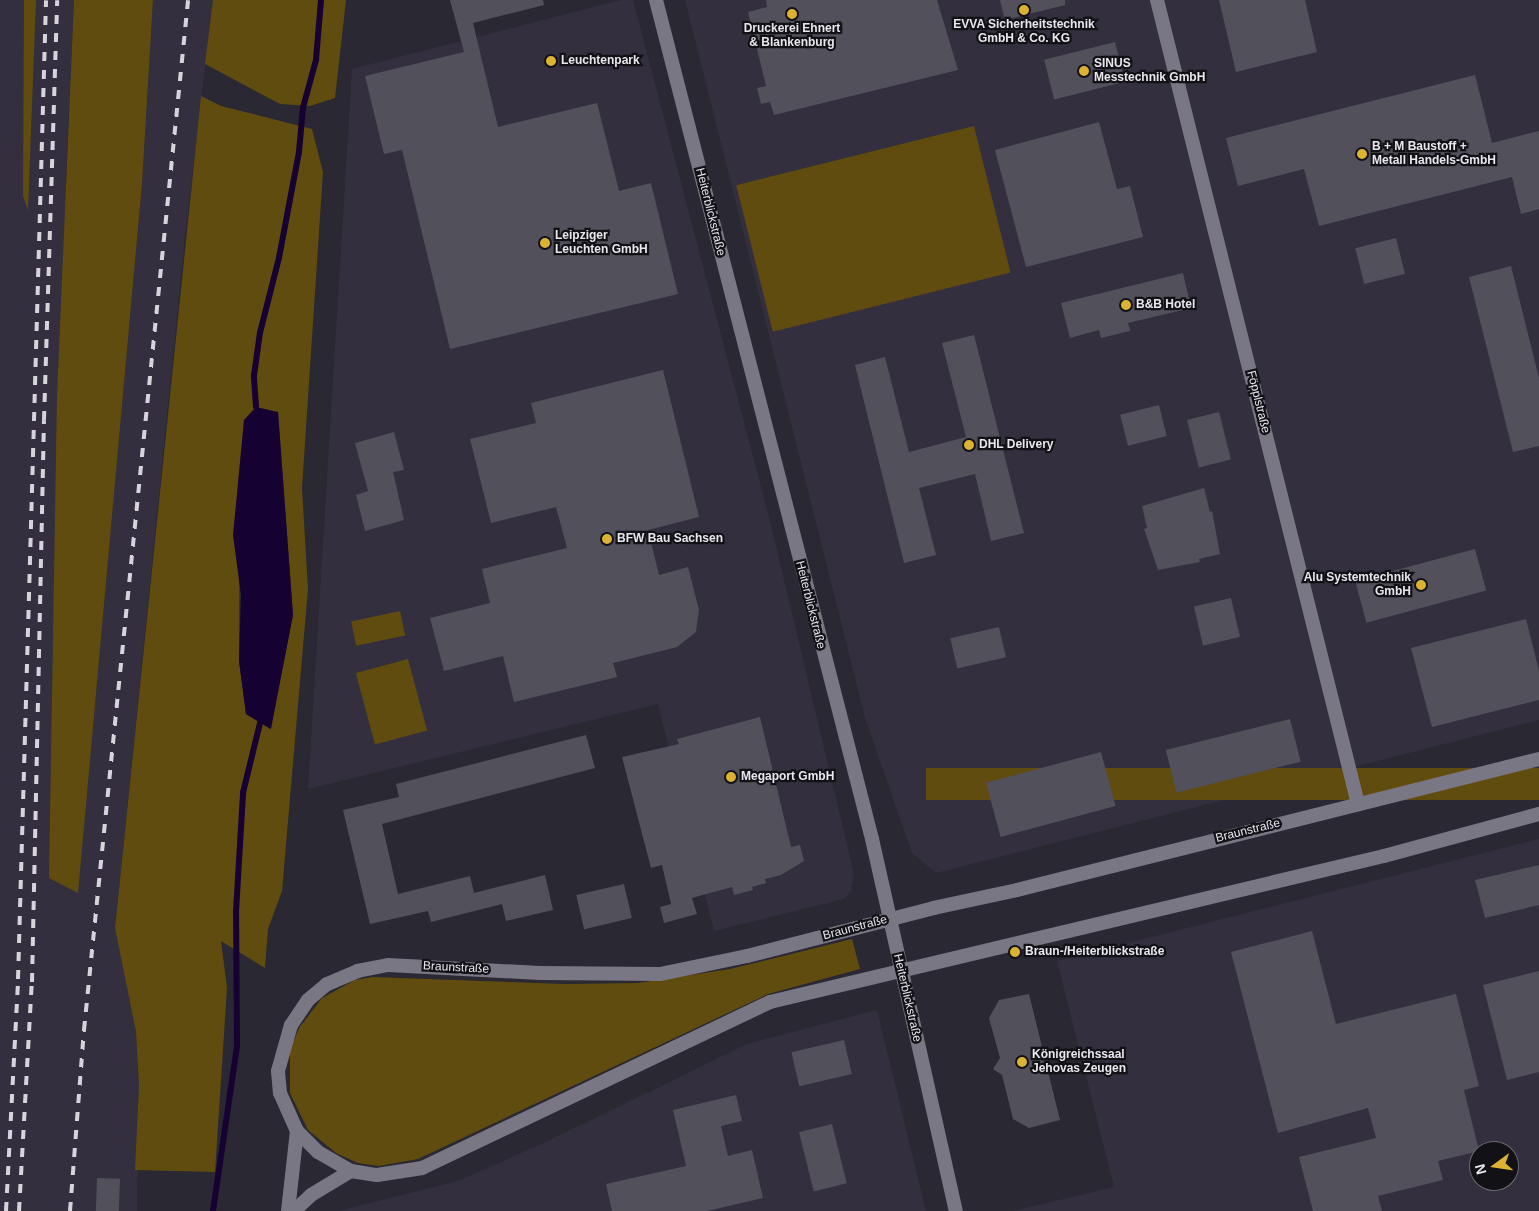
<!DOCTYPE html>
<html>
<head>
<meta charset="utf-8">
<style>
  body { margin:0 }
  #map { position:relative; width:1539px; height:1211px; overflow:hidden; background:#2a2832; font-family:Arial,sans-serif }
  div>[style] { position:absolute }
  [style*='--x'] { left:calc(var(--x)*1px); top:calc(var(--y)*1px); width:calc(var(--w)*1px); rotate:calc(var(--a)*1deg) }
  .built>* { inset:0; background:#332f3f }
  .green>* { inset:0; background:#604c0e; transform-origin:0 0 }
  .water>* { inset:0; background:#150233 }
  .stream>* { height:5.5px; margin:-2.75px; padding:0 2.75px; transform-origin:2.75px; border-radius:2.75px; background:#150233 }
  .building>* { inset:0; background:#52505b; transform-origin:0 0 }
  .minor>* { height:14px; margin:-7px; padding:0 7px; transform-origin:7px; border-radius:7px; background:#797783 }
  .tertiary>* { height:14px; margin:-7px; padding:0 7px; transform-origin:7px; border-radius:7px; background:#797783 }
  .secondary>* { height:14px; margin:-7px; padding:0 7px; transform-origin:7px; border-radius:7px; background:#797783 }
  .rail>* { height:4px; margin-top:-2px; transform-origin:0; background:repeating-linear-gradient(90deg,#d6d4db 0 9px,transparent 0 18px) }
  .dots>* { width:14px; height:14px; translate:-50% -50%; box-sizing:border-box; border:2px solid #121116; border-radius:50% }
  span { translate:-50% -50%; white-space:nowrap; text-align:center; line-height:1.15; -webkit-text-stroke:4.5px #121116; paint-order:stroke }
  .poi-label { font-size:12px; color:#e9e7ee; font-weight:700 }
  .left { translate:0 -50%; text-align:left }
  .right { translate:-100% -50%; text-align:right }
  .street-label { font-size:12px; color:#e9e7ee }
  .north { position:absolute; left:1469px; top:1141px; width:50px; height:50px; box-sizing:border-box; background:#121116; border:1px solid #68676c; border-radius:50%; rotate:256deg; font-size:14px; font-weight:700; line-height:20px; text-align:center; color:#e9e7ee }
  .north::after { content:''; display:block; margin:auto; width:18px; height:22px; background:#dcb233; clip-path:polygon(50% 0,100% 100%,50% 72%,0 100%) }
</style>
</head>
<body>
<div id="map">
  <div class="built">
    <div style="clip-path:polygon(0 0,74px 0,66px 175px,95px 705px,142px 184px,153px 0,213px 0,185px 237px,115px 928px,136px 1032px,139px 1085px,137px 1211px,0 1211px)"></div>
    <div style="clip-path:polygon(621px 0,633px 0,771px 525px,854px 874px,851px 891px,844px 899px,714px 931px,658px 704px,308px 789px,352px 69px)"></div>
    <div style="clip-path:polygon(685px 0,1539px 0,1539px 720px,936px 873px,912px 853px,865px 718px)"></div>
    <div style="clip-path:polygon(evenodd,1539px 839px,1539px 1211px,1013px 1211px,1114px 1187px,1057px 961px,1539px 839px,1479px 1151px,1509px 1151px,1509px 1181px,1479px 1181px,1479px 1151px)"></div>
    <div style="clip-path:polygon(877px 1010px,926px 1211px,338px 1211px,458px 1181px,546px 1142px,747px 1044px)"></div>
  </div>
  <div class="green">
    <div style="clip-path:polygon(24px 0,36px 0,28px 210px,23px 196px)"></div>
    <div style="clip-path:polygon(74px 0,153px 0,142px 184px,78px 893px,49px 878px,57px 396px)"></div>
    <div style="clip-path:polygon(213px 0,346px 0,335px 98px,310px 106px,280px 104px,205px 64px)"></div>
    <div style="clip-path:polygon(evenodd,201px 96px,221px 106px,312px 129px,323px 172px,302px 488px,308px 589px,282px 891px,268px 929px,265px 968px,221px 941px,227px 988px,215px 1172px,135px 1170px,139px 1085px,136px 1032px,115px 928px,201px 96px,278px 412px,293px 615px,270px 729px,246px 714px,239px 661px,240px 472px,244px 420px,278px 412px)"></div>
    <div style="left:974px;top:126px;width:151px;height:245px;rotate:76deg"></div>
    <div style="left:400px;top:611px;width:25px;height:50px;rotate:78deg"></div>
    <div style="left:408px;top:659px;width:74px;height:54px;rotate:75deg"></div>
    <div style="left:1539px;top:768px;width:32px;height:613px;rotate:90deg"></div>
    <div style="clip-path:polygon(852px 939px,860px 969px,768px 994px,418px 1159px,379px 1166px,358px 1163px,336px 1153px,308px 1130px,290px 1093px,290px 1051px,299px 1028px,322px 998px,355px 980px,373px 977px,566px 984px,638px 983px,730px 969px)"></div>
  </div>
  <div class="water">
    <div style="clip-path:polygon(256px 407px,278px 412px,293px 615px,271px 729px,246px 714px,239px 661px,241px 595px,233px 535px,244px 420px)"></div>
  </div>
  <div class="stream">
    <div style="--x:256;--y:407;--w:31;--a:-94"></div>
    <div style="--x:254;--y:376;--w:43;--a:-82.1"></div>
    <div style="--x:260;--y:333;--w:77;--a:-75.8"></div>
    <div style="--x:279;--y:258;--w:108;--a:-79.3"></div>
    <div style="--x:299;--y:152;--w:44;--a:-84.8"></div>
    <div style="--x:303;--y:108;--w:50;--a:-74.8"></div>
    <div style="--x:316;--y:60;--w:60;--a:-85.2"></div>
    <div style="--x:213;--y:1211;--w:167;--a:-81.7"></div>
    <div style="--x:237;--y:1046;--w:134;--a:-90.4"></div>
    <div style="--x:236;--y:912;--w:119;--a:-86.6"></div>
    <div style="--x:243;--y:793;--w:72;--a:-76.3"></div>
  </div>
  <div class="building">
    <div style="clip-path:polygon(450px 0,543px 0,544px 5px,473px 23px,498px 127px,597px 103px,619px 191px,651px 183px,678px 294px,450px 349px,402px 150px,384px 154px,365px 76px,464px 52px)"></div>
    <div style="clip-path:polygon(766px 0,937px 0,958px 70px,774px 115px,770px 102px,761px 104px,757px 88px,766px 86px,748px 12px,767px 7px)"></div>
    <div style="clip-path:polygon(1000px 0,1065px 0,1065px 5px,1005px 20px)"></div>
    <div style="clip-path:polygon(1219px 0,1305px 0,1317px 52px,1236px 72px)"></div>
    <div style="left:1115px;top:42px;width:41px;height:73px;rotate:76deg"></div>
    <div style="clip-path:polygon(1475px 75px,1492px 143px,1539px 131px,1539px 209px,1521px 214px,1512px 177px,1319px 226px,1304px 169px,1238px 186px,1226px 138px)"></div>
    <div style="clip-path:polygon(1099px 122px,1117px 189px,1130px 186px,1143px 237px,1026px 267px,995px 150px)"></div>
    <div style="left:1396px;top:238px;width:37px;height:42px;rotate:76deg"></div>
    <div style="clip-path:polygon(1511px 266px,1539px 378px,1539px 446px,1513px 452px,1469px 277px)"></div>
    <div style="clip-path:polygon(1183px 273px,1191px 308px,1128px 323px,1130px 331px,1101px 338px,1099px 330px,1070px 338px,1061px 303px)"></div>
    <div style="clip-path:polygon(974px 335px,1024px 533px,991px 541px,975px 474px,919px 488px,936px 555px,904px 563px,855px 365px,885px 357px,909px 452px,966px 437px,942px 343px)"></div>
    <div style="clip-path:polygon(663px 370px,699px 517px,648px 530px,659px 575px,688px 567px,699px 610px,696px 632px,677px 647px,613px 663px,617px 677px,514px 702px,503px 656px,444px 671px,430px 618px,490px 603px,482px 569px,567px 548px,556px 507px,491px 523px,470px 439px,536px 423px,531px 403px)"></div>
    <div style="left:1159px;top:405px;width:32px;height:40px;rotate:76deg"></div>
    <div style="left:1219px;top:412px;width:49px;height:33px;rotate:76deg"></div>
    <div style="clip-path:polygon(394px 432px,404px 470px,393px 472px,404px 520px,365px 531px,356px 495px,368px 491px,355px 443px)"></div>
    <div style="clip-path:polygon(1204px 488px,1210px 512px,1212px 511px,1220px 554px,1199px 559px,1200px 562px,1158px 570px,1144px 529px,1147px 528px,1142px 506px)"></div>
    <div style="left:1475px;top:549px;width:43px;height:124px;rotate:75deg"></div>
    <div style="left:1231px;top:598px;width:40px;height:38px;rotate:77deg"></div>
    <div style="clip-path:polygon(1526px 619px,1539px 671px,1539px 700px,1432px 727px,1411px 648px)"></div>
    <div style="left:999px;top:627px;width:31px;height:50px;rotate:77deg"></div>
    <div style="clip-path:polygon(760px 717px,791px 847px,800px 845px,804px 861px,781px 875px,765px 879px,766px 883px,752px 887px,753px 890px,734px 895px,732px 887px,692px 898px,697px 914px,664px 923px,660px 907px,671px 904px,662px 865px,651px 868px,622px 757px,679px 744px,677px 739px)"></div>
    <div style="left:1290px;top:719px;width:44px;height:128px;rotate:76deg"></div>
    <div style="clip-path:polygon(586px 735px,595px 768px,382px 824px,398px 894px,470px 876px,474px 893px,545px 875px,553px 910px,506px 921px,502px 904px,431px 922px,428px 911px,370px 924px,343px 810px,399px 797px,396px 784px)"></div>
    <div style="left:1101px;top:752px;width:56px;height:119px;rotate:75deg"></div>
    <div style="clip-path:polygon(1539px 865px,1539px 905px,1485px 918px,1475px 880px)"></div>
    <div style="left:624px;top:884px;width:35px;height:49px;rotate:77deg"></div>
    <div style="clip-path:polygon(1312px 931px,1336px 1024px,1456px 994px,1479px 1086px,1464px 1090px,1479px 1151px,1438px 1161px,1443px 1180px,1378px 1196px,1382px 1211px,1313px 1211px,1299px 1157px,1376px 1138px,1368px 1108px,1278px 1133px,1231px 952px)"></div>
    <div style="clip-path:polygon(1539px 971px,1539px 1072px,1507px 1080px,1483px 985px)"></div>
    <div style="clip-path:polygon(1029px 994px,1060px 1120px,1029px 1128px,1013px 1119px,1002px 1075px,993px 1069px,1000px 1058px,989px 1018px,999px 1000px)"></div>
    <div style="left:844px;top:1040px;width:35px;height:54px;rotate:77deg"></div>
    <div style="clip-path:polygon(736px 1095px,742px 1121px,721px 1126px,728px 1156px,752px 1150px,763px 1198px,707px 1211px,612px 1211px,606px 1184px,686px 1166px,673px 1110px)"></div>
    <div style="left:832px;top:1124px;width:61px;height:34px;rotate:76deg"></div>
    <div style="left:97px;top:1178px;width:23px;height:33px;rotate:2deg"></div>
  </div>
  <div class="minor">
    <div style="--x:1157;--y:0;--w:829;--a:75.96"></div>
  </div>
  <div class="tertiary">
    <div style="--x:656;--y:0;--w:866;--a:75.56"></div>
    <div style="--x:872;--y:839;--w:381;--a:77.3"></div>
  </div>
  <div class="secondary">
    <div style="--x:1539;--y:759;--w:538;--a:165.91"></div>
    <div style="--x:1017;--y:890;--w:85;--a:167.8"></div>
    <div style="--x:934;--y:908;--w:193;--a:165.6"></div>
    <div style="--x:747;--y:956;--w:89;--a:168.3"></div>
    <div style="--x:660;--y:974;--w:120;--a:-179.5"></div>
    <div style="--x:540;--y:973;--w:152;--a:-177"></div>
    <div style="--x:388;--y:965;--w:31;--a:169"></div>
    <div style="--x:358;--y:971;--w:34;--a:157"></div>
    <div style="--x:327;--y:984;--w:25;--a:140"></div>
    <div style="--x:308;--y:1000;--w:30;--a:124"></div>
    <div style="--x:291;--y:1025;--w:48;--a:105.8"></div>
    <div style="--x:278;--y:1071;--w:22;--a:85"></div>
    <div style="--x:280;--y:1093;--w:42;--a:65.9"></div>
    <div style="--x:297;--y:1131;--w:30;--a:45"></div>
    <div style="--x:318;--y:1152;--w:38;--a:30"></div>
    <div style="--x:351;--y:1171;--w:26;--a:9"></div>
    <div style="--x:377;--y:1175;--w:46;--a:-8.8"></div>
    <div style="--x:422;--y:1168;--w:386;--a:-25.5"></div>
    <div style="--x:770;--y:1002;--w:631;--a:-13.38"></div>
    <div style="--x:1384;--y:856;--w:161;--a:-15.2"></div>
    <div style="--x:288;--y:1211;--w:81;--a:-83.6"></div>
    <div style="--x:294;--y:1211;--w:23;--a:-43"></div>
    <div style="--x:311;--y:1195;--w:47;--a:-31"></div>
  </div>
  <div class="rail">
    <div style="--x:6;--y:1211;--w:232;--a:-87"></div>
    <div style="--x:18;--y:979;--w:979;--a:-88.36"></div>
    <div style="--x:19;--y:1211;--w:229;--a:-86.8"></div>
    <div style="--x:32;--y:982;--w:562;--a:-88.78"></div>
    <div style="--x:44;--y:420;--w:420;--a:-88.2"></div>
    <div style="--x:70;--y:1211;--w:182;--a:-85.6"></div>
    <div style="--x:84;--y:1030;--w:1035;--a:-84.23"></div>
  </div>
  <div class="dots">
    <div style="left:1024px;top:10px;background:#dcb233"></div>
    <div style="left:792px;top:14px;background:#dcb233"></div>
    <div style="left:551px;top:61px;background:#dcb233"></div>
    <div style="left:1084px;top:71px;background:#dcb233"></div>
    <div style="left:1362px;top:154px;background:#dcb233"></div>
    <div style="left:545px;top:243px;background:#dcb233"></div>
    <div style="left:1126px;top:305px;background:#dcb233"></div>
    <div style="left:969px;top:445px;background:#dcb233"></div>
    <div style="left:607px;top:539px;background:#dcb233"></div>
    <div style="left:1421px;top:585px;background:#dcb233"></div>
    <div style="left:731px;top:777px;background:#dcb233"></div>
    <div style="left:1015px;top:952px;background:#dcb233"></div>
    <div style="left:1022px;top:1062px;background:#dcb233"></div>
  </div>
  <div class="poi-label">
    <span style="left:1024px;top:32px">EVVA Sicherheitstechnik<br>GmbH &amp; Co. KG</span>
    <span style="left:792px;top:36px">Druckerei Ehnert<br>&amp; Blankenburg</span>
    <span class="left" style="left:561px;top:61px">Leuchtenpark</span>
    <span class="left" style="left:1094px;top:71px">SINUS<br>Messtechnik GmbH</span>
    <span class="left" style="left:1372px;top:154px">B + M Baustoff +<br>Metall Handels-GmbH</span>
    <span class="left" style="left:555px;top:243px">Leipziger<br>Leuchten GmbH</span>
    <span class="left" style="left:1136px;top:305px">B&amp;B Hotel</span>
    <span class="left" style="left:979px;top:445px">DHL Delivery</span>
    <span class="left" style="left:617px;top:539px">BFW Bau Sachsen</span>
    <span class="right" style="left:1411px;top:585px">Alu Systemtechnik<br>GmbH</span>
    <span class="left" style="left:741px;top:777px">Megaport GmbH</span>
    <span class="left" style="left:1025px;top:952px">Braun-/Heiterblickstraße</span>
    <span class="left" style="left:1032px;top:1062px">Königreichssaal<br>Jehovas Zeugen</span>
  </div>
  <div class="street-label">
    <span style="left:710px;top:212px;rotate:76deg">Heiterblickstraße</span>
    <span style="left:1258px;top:402px;rotate:76deg">Föpplstraße</span>
    <span style="left:810px;top:605px;rotate:76deg">Heiterblickstraße</span>
    <span style="left:1248px;top:831px;rotate:-14deg">Braunstraße</span>
    <span style="left:855px;top:928px;rotate:-15deg">Braunstraße</span>
    <span style="left:456px;top:968px;rotate:3deg">Braunstraße</span>
    <span style="left:907px;top:998px;rotate:77deg">Heiterblickstraße</span>
  </div>
  <div class="north">N</div>
</div>
</body>
</html>
